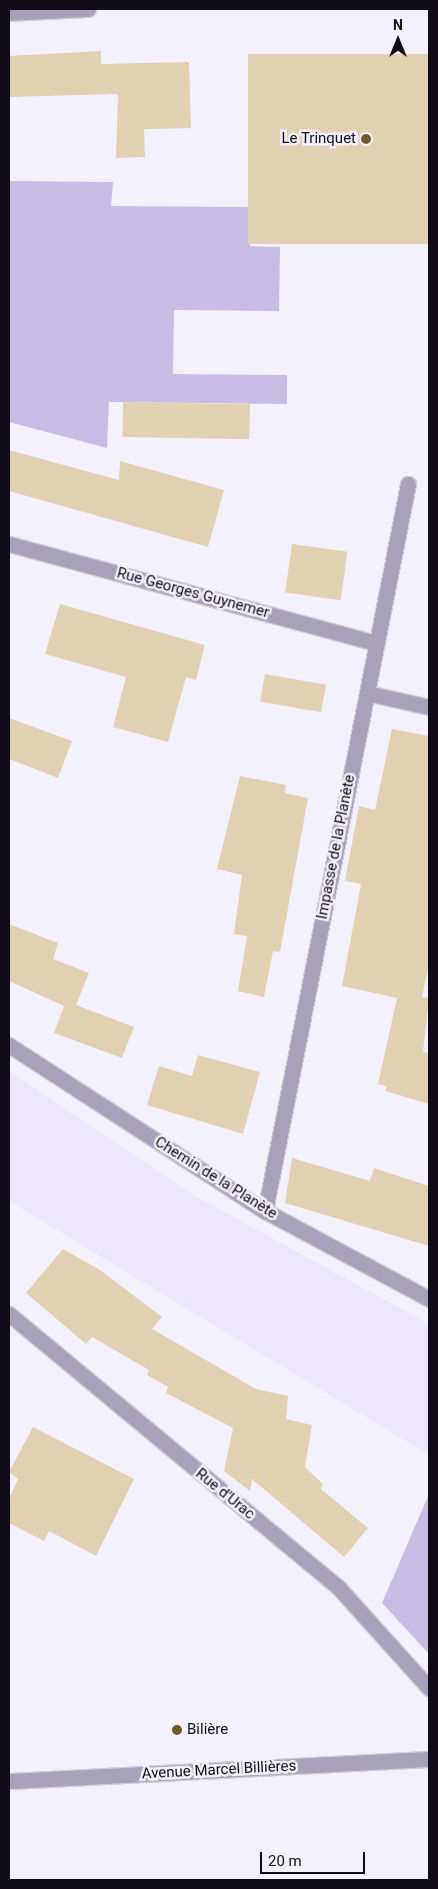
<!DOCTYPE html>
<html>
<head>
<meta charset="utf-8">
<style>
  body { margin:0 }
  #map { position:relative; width:438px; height:1889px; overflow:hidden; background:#f4f1fe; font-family:Roboto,sans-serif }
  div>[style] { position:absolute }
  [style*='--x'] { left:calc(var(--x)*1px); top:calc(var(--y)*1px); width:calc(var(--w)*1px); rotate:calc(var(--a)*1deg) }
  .built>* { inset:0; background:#ebe5fe }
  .green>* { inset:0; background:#c7bde4 }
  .building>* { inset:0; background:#e2d0b2; transform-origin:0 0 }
  .roads { filter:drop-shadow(1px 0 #d0cdd9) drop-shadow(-1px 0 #d0cdd9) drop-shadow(0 1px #d0cdd9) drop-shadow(0 -1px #d0cdd9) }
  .minor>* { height:15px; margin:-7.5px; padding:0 7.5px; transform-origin:7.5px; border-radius:7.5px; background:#a7a1bc }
  .tertiary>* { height:15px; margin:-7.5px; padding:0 7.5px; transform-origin:7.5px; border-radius:7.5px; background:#a7a1bc }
  .dots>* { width:14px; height:14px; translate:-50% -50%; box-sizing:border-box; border:2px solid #f4f1fe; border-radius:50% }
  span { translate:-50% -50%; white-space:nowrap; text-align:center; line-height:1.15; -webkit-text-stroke:5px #f4f1fe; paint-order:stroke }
  .poi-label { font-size:15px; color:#100d18 }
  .right { translate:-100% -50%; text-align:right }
  .left { translate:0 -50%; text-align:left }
  .street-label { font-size:15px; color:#100d18 }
  .frame { position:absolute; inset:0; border:10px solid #100d18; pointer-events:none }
  .north { position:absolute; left:373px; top:15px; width:50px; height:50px; -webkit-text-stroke:4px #f4f1fe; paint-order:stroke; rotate:0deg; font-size:14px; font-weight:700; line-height:20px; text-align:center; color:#100d18 }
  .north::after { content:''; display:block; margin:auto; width:18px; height:22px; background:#100d18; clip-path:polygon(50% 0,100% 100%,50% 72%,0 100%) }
  .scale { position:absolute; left:260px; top:1852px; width:105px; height:22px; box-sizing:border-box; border:2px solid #100d18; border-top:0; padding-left:6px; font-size:15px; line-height:18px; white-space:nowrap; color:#100d18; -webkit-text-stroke:4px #f4f1fe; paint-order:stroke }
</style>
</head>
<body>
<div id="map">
  <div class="built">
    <div style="clip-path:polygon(9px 1071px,195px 1196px,429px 1324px,429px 1455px,9px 1201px)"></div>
  </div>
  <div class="green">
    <div style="clip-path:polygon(9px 181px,113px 182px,111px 206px,251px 207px,250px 246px,280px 247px,279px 311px,174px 310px,173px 374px,287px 375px,287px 404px,109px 402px,107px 448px,9px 422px)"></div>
    <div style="clip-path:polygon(429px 1494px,429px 1654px,382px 1603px)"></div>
  </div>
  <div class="building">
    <div style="clip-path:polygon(101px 51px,101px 64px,189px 62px,191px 128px,144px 129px,145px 157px,116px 158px,118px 94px,9px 97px,9px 56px)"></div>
    <div style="left:429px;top:54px;width:190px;height:181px;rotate:90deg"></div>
    <div style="left:123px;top:402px;width:127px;height:35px;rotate:1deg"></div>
    <div style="clip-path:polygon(9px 450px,119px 480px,120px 461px,224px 490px,208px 547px,9px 491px)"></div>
    <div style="left:292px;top:544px;width:56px;height:49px;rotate:8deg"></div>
    <div style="clip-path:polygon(60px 604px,205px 645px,196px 680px,186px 677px,168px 742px,113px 727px,126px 677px,45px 654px)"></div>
    <div style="left:265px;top:674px;width:62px;height:28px;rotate:10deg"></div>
    <div style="clip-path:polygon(9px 718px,72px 741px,58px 778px,9px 759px)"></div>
    <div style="clip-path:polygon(392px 729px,429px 736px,429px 964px,422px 997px,429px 998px,423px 1052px,429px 1053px,429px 1104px,385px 1091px,387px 1086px,378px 1084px,397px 998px,342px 986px,361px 884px,345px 881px,359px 806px,375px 810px)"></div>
    <div style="clip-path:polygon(240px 776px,286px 785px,285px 793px,308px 798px,280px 952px,273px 951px,264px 997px,238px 991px,247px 936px,234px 934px,242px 875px,217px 869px)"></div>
    <div style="clip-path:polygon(9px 924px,58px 943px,53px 959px,89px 973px,76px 1005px,134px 1027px,122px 1058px,54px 1033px,64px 1006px,9px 981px)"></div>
    <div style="clip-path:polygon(198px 1055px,260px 1072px,243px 1134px,147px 1105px,159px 1066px,192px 1076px)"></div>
    <div style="clip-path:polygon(292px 1158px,370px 1181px,374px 1168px,429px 1186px,429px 1246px,285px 1203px)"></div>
    <div style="clip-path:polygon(63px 1249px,100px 1270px,162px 1317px,152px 1329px,256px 1389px,288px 1396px,286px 1419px,312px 1425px,305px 1467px,323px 1484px,321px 1489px,368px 1528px,344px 1557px,252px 1479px,250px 1491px,224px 1471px,233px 1428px,166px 1393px,168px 1387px,147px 1375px,149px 1370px,92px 1337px,86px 1344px,26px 1293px)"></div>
    <div style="clip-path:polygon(33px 1427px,134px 1479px,96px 1556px,49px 1531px,44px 1541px,9px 1523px,9px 1499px,18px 1479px,9px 1472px)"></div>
  </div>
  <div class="roads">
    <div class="minor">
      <div style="--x:9;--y:13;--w:79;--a:-2.9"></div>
      <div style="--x:9;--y:544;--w:381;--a:15.1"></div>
      <div style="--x:367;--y:693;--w:64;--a:12.7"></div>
      <div style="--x:9;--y:1045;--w:305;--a:33"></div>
      <div style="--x:265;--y:1211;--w:186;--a:28.2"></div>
      <div style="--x:265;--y:1211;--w:741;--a:-78.87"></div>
      <div style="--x:9;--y:1314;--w:429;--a:39.7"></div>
      <div style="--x:339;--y:1588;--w:135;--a:48"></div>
    </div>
    <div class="tertiary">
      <div style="--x:9;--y:1781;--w:421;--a:-3"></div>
    </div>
  </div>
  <div class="dots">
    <div style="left:366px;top:139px;background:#72592a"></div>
    <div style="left:177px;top:1730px;background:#72592a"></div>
  </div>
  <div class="poi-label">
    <span class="right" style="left:356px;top:139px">Le Trinquet</span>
    <span class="left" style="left:187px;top:1730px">Bilière</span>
  </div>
  <div class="street-label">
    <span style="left:193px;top:593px;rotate:15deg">Rue Georges Guynemer</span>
    <span style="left:336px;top:847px;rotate:-79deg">Impasse de la Planète</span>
    <span style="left:216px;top:1178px;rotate:32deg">Chemin de la Planète</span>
    <span style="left:225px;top:1494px;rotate:39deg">Rue d'Urac</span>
    <span style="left:219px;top:1770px;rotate:-3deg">Avenue Marcel Billières</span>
  </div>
  <div class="frame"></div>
  <div class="north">N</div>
  <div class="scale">20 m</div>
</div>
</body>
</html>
